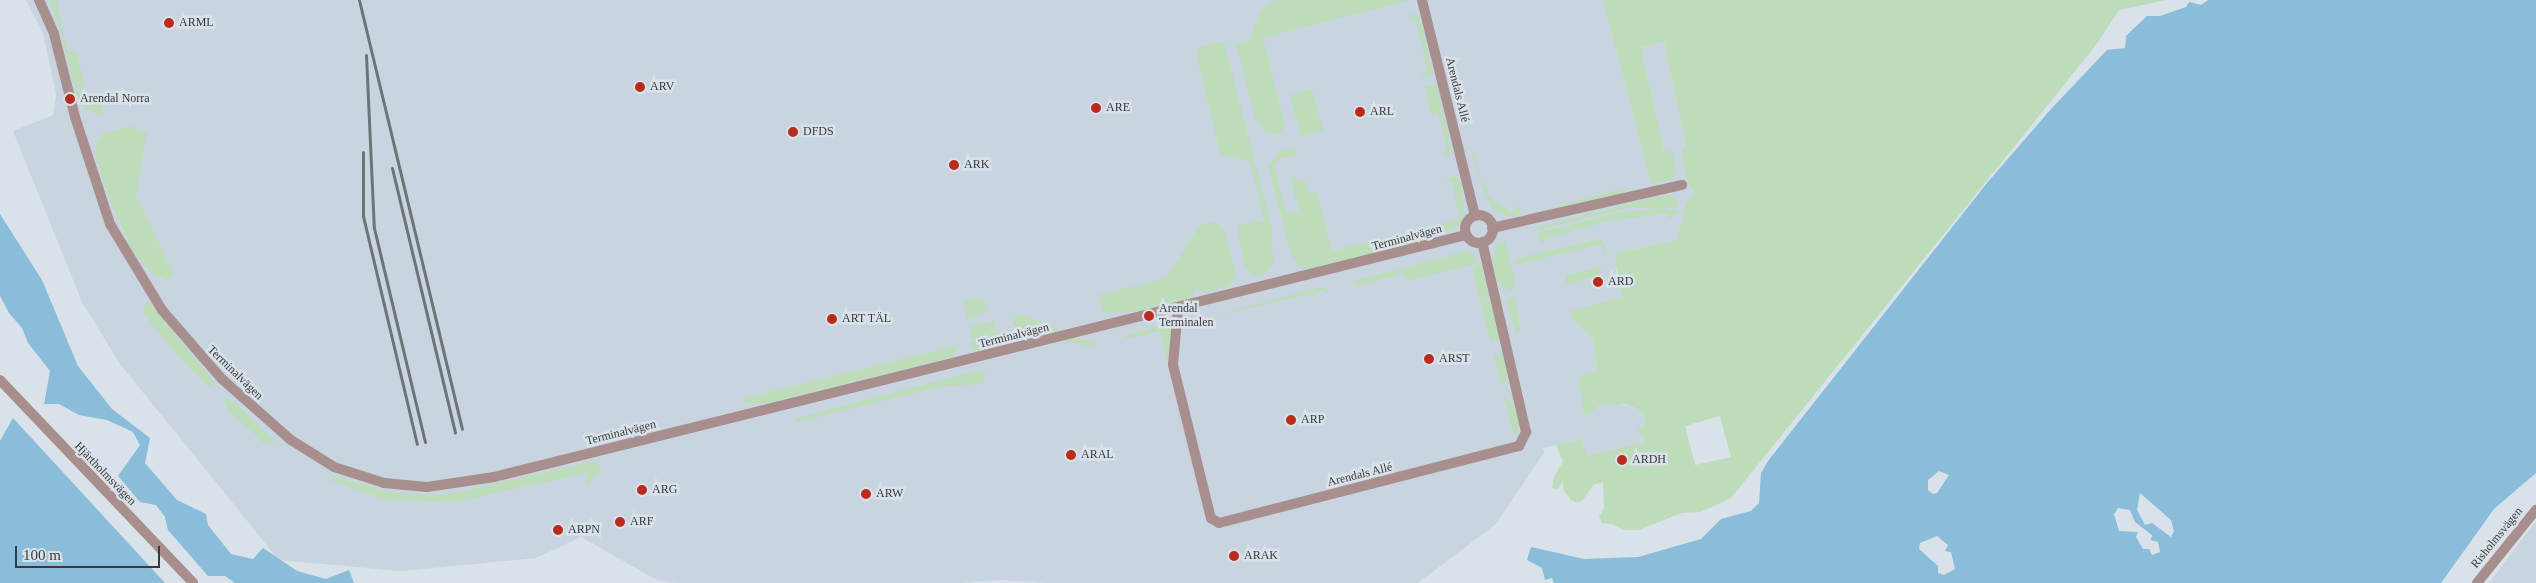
<!DOCTYPE html>
<html>
<head>
<meta charset="utf-8">
<style>
  body { margin:0 }
  #map { position:relative; width:2536px; height:583px; overflow:hidden; background:#d9e1e9; font-family:Georgia,serif }
  div>[style] { position:absolute }
  [style*='--x'] { left:calc(var(--x)*1px); top:calc(var(--y)*1px); width:calc(var(--w)*1px); rotate:calc(var(--a)*1deg) }
  .built>* { inset:0; background:#c8d5e1 }
  .green>* { inset:0; background:#bddcba; transform-origin:0 0 }
  .water>* { inset:0; background:#89bdda }
  .street>* { height:10px; margin:-5px; padding:0 5px; transform-origin:5px; border-radius:5px; background:#a88f8e }
  .street>.ring { margin:-5px; padding:0; box-sizing:content-box; background:none; border:10px solid #a88f8e; border-radius:50% }
  .rail>* { height:3px; margin:-1.5px; padding:0 1.5px; transform-origin:1.5px; border-radius:1.5px; background:#6f7378 }
  .dots>* { width:14px; height:14px; translate:-50% -50%; box-sizing:border-box; border:2px solid #d9e1e9; border-radius:50% }
  span { translate:-50% -50%; white-space:nowrap; text-align:center; line-height:1.15; -webkit-text-stroke:5px #d9e1e9; paint-order:stroke }
  .poi-label { font-size:12px; color:#383b3e }
  .left { translate:0 -50%; text-align:left }
  .street-label { font-size:12px; color:#383b3e }
  .scale { position:absolute; left:15px; top:546px; width:145px; height:22px; box-sizing:border-box; border:2px solid #383b3e; border-top:0; padding-left:6px; font-size:15px; line-height:18px; white-space:nowrap; color:#383b3e; -webkit-text-stroke:4px #d9e1e9; paint-order:stroke }
</style>
</head>
<body>
<div id="map">
  <div class="built">
    <div style="clip-path:polygon(26px 0,1603px 0,1651px 183px,1664px 152px,1641px 47px,1664px 42px,1686px 147px,1681px 150px,1687px 181px,1695px 194px,1686px 203px,1677px 240px,1620px 252px,1616px 272px,1622px 297px,1572px 319px,1592px 338px,1597px 371px,1578px 378px,1585px 417px,1600px 405px,1614px 402px,1637px 409px,1646px 419px,1644px 426px,1638px 427px,1645px 442px,1587px 456px,1582px 439px,1543px 448px,1544px 453px,1496px 524px,1418px 583px,1051px 583px,1001px 580px,960px 583px,676px 583px,657px 580px,581px 537px,536px 558px,401px 571px,279px 560px,120px 364px,82px 302px,13px 131px,53px 115px,56px 94px,43px 33px)"></div>
    <div style="clip-path:polygon(2536px 521px,2536px 583px,2489px 583px)"></div>
  </div>
  <div class="green">
    <div style="clip-path:polygon(48px 0,56px 0,68px 51px,76px 50px,86px 90px,74px 85px,59px 25px)"></div>
    <div style="clip-path:polygon(1280px 0,1411px 0,1263px 38px,1285px 125px,1281px 132px,1274px 135px,1265px 131px,1255px 117px,1236px 44px,1251px 39px,1259px 13px,1270px 2px)"></div>
    <div style="clip-path:polygon(evenodd,1603px 0,2166px 0,2119px 10px,2096px 45px,1731px 498px,1701px 512px,1682px 513px,1638px 530px,1625px 530px,1612px 524px,1602px 523px,1599px 517px,1604px 508px,1603px 483px,1594px 484px,1582px 501px,1576px 502px,1571px 500px,1564px 491px,1563px 480px,1558px 489px,1552px 488px,1554px 477px,1563px 461px,1556px 445px,1582px 439px,1587px 456px,1645px 442px,1637px 427px,1644px 426px,1646px 419px,1637px 409px,1625px 404px,1600px 405px,1585px 418px,1578px 378px,1597px 370px,1592px 338px,1572px 319px,1571px 311px,1622px 297px,1615px 258px,1620px 252px,1677px 240px,1686px 203px,1695px 194px,1687px 181px,1681px 150px,1686px 147px,1664px 42px,1641px 47px,1664px 151px,1672px 151px,1676px 173px,1673px 179px,1651px 184px,1603px 0,1720px 416px,1731px 457px,1695px 465px,1685px 426px,1720px 416px)"></div>
    <div style="clip-path:polygon(1412px 13px,1419px 15px,1433px 75px,1422px 78px,1421px 74px,1428px 72px,1415px 18px,1408px 20px)"></div>
    <div style="clip-path:polygon(1224px 41px,1272px 230px,1273px 262px,1271px 269px,1260px 275px,1254px 275px,1245px 267px,1237px 227px,1255px 220px,1265px 223px,1254px 176px,1249px 162px,1225px 155px,1221px 157px,1196px 54px,1200px 47px)"></div>
    <div style="clip-path:polygon(1436px 85px,1452px 152px,1446px 158px,1441px 153px,1448px 151px,1438px 113px,1431px 115px,1424px 87px)"></div>
    <div style="clip-path:polygon(75px 89px,89px 93px,102px 107px,104px 116px,87px 110px,78px 101px)"></div>
    <div style="left:1312px;top:89px;width:43px;height:23px;rotate:75deg"></div>
    <div style="clip-path:polygon(130px 126px,147px 133px,136px 196px,174px 274px,169px 281px,151px 273px,133px 251px,113px 209px,95px 155px,96px 144px,102px 134px)"></div>
    <div style="clip-path:polygon(1290px 148px,1298px 149px,1295px 156px,1282px 158px,1274px 165px,1284px 207px,1289px 214px,1299px 210px,1291px 181px,1295px 174px,1297px 180px,1305px 180px,1309px 193px,1317px 192px,1332px 251px,1460px 219px,1452px 182px,1444px 182px,1453px 176px,1459px 178px,1464px 202px,1463px 219px,1455px 228px,1426px 241px,1310px 269px,1300px 267px,1291px 254px,1268px 166px,1279px 152px)"></div>
    <div style="clip-path:polygon(1471px 151px,1474px 153px,1483px 184px,1490px 189px,1486px 192px,1492px 200px,1512px 212px,1518px 205px,1523px 215px,1505px 216px,1495px 211px,1486px 196px)"></div>
    <div style="clip-path:polygon(1624px 188px,1624px 193px,1542px 211px,1542px 210px)"></div>
    <div style="clip-path:polygon(1668px 194px,1677px 200px,1679px 208px,1628px 208px,1538px 230px,1537px 227px)"></div>
    <div style="clip-path:polygon(1661px 208px,1679px 211px,1669px 220px,1667px 213px,1606px 222px,1546px 238px,1543px 245px,1537px 233px,1616px 213px)"></div>
    <div style="clip-path:polygon(1214px 222px,1224px 229px,1236px 275px,1230px 286px,1204px 293px,1196px 287px,1192px 298px,1146px 311px,1103px 313px,1099px 295px,1166px 278px,1200px 225px)"></div>
    <div style="clip-path:polygon(1599px 239px,1605px 244px,1607px 261px,1602px 244px,1514px 265px,1515px 259px)"></div>
    <div style="clip-path:polygon(1506px 241px,1516px 288px,1510px 291px,1497px 282px,1492px 260px,1497px 244px)"></div>
    <div style="clip-path:polygon(1466px 251px,1472px 253px,1477px 259px,1473px 265px,1406px 281px,1403px 273px,1359px 286px,1350px 282px)"></div>
    <div style="clip-path:polygon(1481px 263px,1489px 298px,1480px 301px,1472px 270px)"></div>
    <div style="clip-path:polygon(1598px 267px,1602px 270px,1599px 276px,1568px 284px,1565px 281px,1567px 275px)"></div>
    <div style="clip-path:polygon(1321px 287px,1327px 288px,1329px 296px,1324px 290px,1314px 293px,1316px 299px,1311px 294px,1197px 320px)"></div>
    <div style="clip-path:polygon(1515px 296px,1521px 332px,1516px 334px,1506px 301px)"></div>
    <div style="clip-path:polygon(981px 297px,989px 310px,968px 320px,963px 301px)"></div>
    <div style="left:1490px;top:300px;width:41px;height:10px;rotate:76deg"></div>
    <div style="clip-path:polygon(145px 302px,150px 303px,213px 381px,213px 385px,208px 387px,167px 344px,144px 314px)"></div>
    <div style="clip-path:polygon(1020px 314px,1062px 330px,1032px 338px,1024px 337px,1018px 334px,1013px 324px,1015px 316px)"></div>
    <div style="clip-path:polygon(994px 321px,997px 334px,995px 341px,983px 351px,973px 350px,969px 343px,973px 342px,970px 327px)"></div>
    <div style="clip-path:polygon(1163px 325px,1174px 325px,1168px 365px,1160px 331px,1127px 339px,1124px 336px)"></div>
    <div style="left:1095px;top:342px;width:5px;height:66px;rotate:101deg"></div>
    <div style="clip-path:polygon(958px 345px,954px 357px,767px 404px,745px 403px,741px 399px)"></div>
    <div style="clip-path:polygon(1493px 354px,1503px 354px,1508px 374px,1502px 387px)"></div>
    <div style="clip-path:polygon(978px 370px,986px 373px,982px 384px,939px 387px,798px 422px,794px 419px)"></div>
    <div style="clip-path:polygon(1504px 397px,1516px 406px,1520px 424px,1515px 440px)"></div>
    <div style="clip-path:polygon(226px 398px,237px 404px,276px 442px,263px 443px,227px 408px,224px 401px)"></div>
    <div style="clip-path:polygon(593px 461px,602px 468px,585px 488px,588px 473px,451px 503px,384px 499px,329px 480px,335px 477px,394px 493px,444px 495px)"></div>
  </div>
  <div class="water">
    <div style="clip-path:polygon(evenodd,2208px 0,2536px 0,2536px 473px,2494px 509px,2441px 583px,1554px 583px,1552px 578px,1545px 580px,1542px 568px,1527px 560px,1531px 547px,1584px 559px,1638px 557px,1701px 539px,1721px 519px,1751px 511px,1759px 503px,1761px 473px,1768px 461px,1987px 183px,2052px 108px,2107px 50px,2125px 48px,2126px 36px,2147px 16px,2160px 16px,2186px 7px,2189px 2px,2201px 5px,2208px 0,1939px 471px,1949px 475px,1937px 493px,1933px 494px,1928px 490px,1928px 480px,1939px 471px,2208px 0,2140px 493px,2171px 520px,2174px 531px,2171px 537px,2152px 523px,2145px 525px,2137px 510px,2140px 493px,2208px 0,2118px 508px,2130px 510px,2135px 522px,2152px 535px,2151px 540px,2158px 542px,2160px 552px,2152px 555px,2149px 549px,2143px 549px,2136px 537px,2138px 532px,2119px 531px,2114px 514px,2118px 508px,2208px 0,1937px 536px,1948px 545px,1945px 551px,1951px 552px,1955px 569px,1944px 575px,1938px 573px,1938px 566px,1919px 549px,1920px 543px,1937px 536px)"></div>
    <div style="clip-path:polygon(0 214px,42px 280px,78px 366px,112px 409px,150px 438px,145px 463px,177px 500px,206px 514px,208px 525px,231px 554px,253px 559px,263px 548px,297px 571px,326px 579px,349px 570px,354px 583px,235px 583px,225px 576px,208px 576px,168px 530px,165px 517px,156px 505px,140px 502px,118px 476px,140px 445px,133px 432px,107px 420px,79px 415px,59px 404px,44px 404px,50px 371px,28px 343px,22px 328px,9px 313px,0 296px)"></div>
    <div style="clip-path:polygon(13px 418px,165px 583px,0 583px,0 441px)"></div>
  </div>
  <div class="street">
    <div style="--x:39;--y:0;--w:37;--a:66"></div>
    <div style="--x:54;--y:34;--w:86;--a:75.8"></div>
    <div style="--x:75;--y:117;--w:113;--a:71.9"></div>
    <div style="--x:110;--y:224;--w:100;--a:58.8"></div>
    <div style="--x:162;--y:310;--w:91;--a:49"></div>
    <div style="--x:222;--y:379;--w:92;--a:41.5"></div>
    <div style="--x:291;--y:440;--w:51;--a:32.1"></div>
    <div style="--x:334;--y:467;--w:52;--a:17.7"></div>
    <div style="--x:384;--y:483;--w:43;--a:5.3"></div>
    <div style="--x:427;--y:487;--w:68;--a:-8.5"></div>
    <div style="--x:494;--y:477;--w:1002;--a:-13.98"></div>
    <div style="--x:1422;--y:0;--w:222;--a:76.2"></div>
    <div class="ring" style="left:1465px;top:215px;width:18px;height:18px"></div>
    <div style="--x:1492;--y:228;--w:195;--a:-12.8"></div>
    <div style="--x:1178;--y:309;--w:56;--a:95.1"></div>
    <div style="--x:1173;--y:365;--w:158;--a:76.1"></div>
    <div style="--x:1211;--y:518;--w:9;--a:32"></div>
    <div style="--x:1219;--y:523;--w:310;--a:-14.4"></div>
    <div style="--x:1519;--y:446;--w:16;--a:-63"></div>
    <div style="--x:1526;--y:432;--w:195;--a:-103"></div>
    <div style="--x:0;--y:380;--w:280;--a:46.4"></div>
    <div style="--x:2477;--y:583;--w:94;--a:-51.1"></div>
  </div>
  <div class="rail">
    <div style="--x:359;--y:0;--w:441;--a:76.5"></div>
    <div style="--x:366;--y:55;--w:173;--a:87.4"></div>
    <div style="--x:374;--y:228;--w:220;--a:76.6"></div>
    <div style="--x:363;--y:152;--w:64;--a:90"></div>
    <div style="--x:363;--y:216;--w:234;--a:76.7"></div>
    <div style="--x:392;--y:168;--w:272;--a:76.6"></div>
  </div>
  <div class="dots">
    <div style="left:169px;top:23px;background:#b92b1c"></div>
    <div style="left:640px;top:87px;background:#b92b1c"></div>
    <div style="left:70px;top:99px;background:#b92b1c"></div>
    <div style="left:1096px;top:108px;background:#b92b1c"></div>
    <div style="left:1360px;top:112px;background:#b92b1c"></div>
    <div style="left:793px;top:132px;background:#b92b1c"></div>
    <div style="left:954px;top:165px;background:#b92b1c"></div>
    <div style="left:1598px;top:282px;background:#b92b1c"></div>
    <div style="left:1149px;top:316px;background:#b92b1c"></div>
    <div style="left:832px;top:319px;background:#b92b1c"></div>
    <div style="left:1429px;top:359px;background:#b92b1c"></div>
    <div style="left:1291px;top:420px;background:#b92b1c"></div>
    <div style="left:1071px;top:455px;background:#b92b1c"></div>
    <div style="left:1622px;top:460px;background:#b92b1c"></div>
    <div style="left:642px;top:490px;background:#b92b1c"></div>
    <div style="left:866px;top:494px;background:#b92b1c"></div>
    <div style="left:620px;top:522px;background:#b92b1c"></div>
    <div style="left:558px;top:530px;background:#b92b1c"></div>
    <div style="left:1234px;top:556px;background:#b92b1c"></div>
  </div>
  <div class="poi-label">
    <span class="left" style="left:179px;top:23px">ARML</span>
    <span class="left" style="left:650px;top:87px">ARV</span>
    <span class="left" style="left:80px;top:99px">Arendal Norra</span>
    <span class="left" style="left:1106px;top:108px">ARE</span>
    <span class="left" style="left:1370px;top:112px">ARL</span>
    <span class="left" style="left:803px;top:132px">DFDS</span>
    <span class="left" style="left:964px;top:165px">ARK</span>
    <span class="left" style="left:1608px;top:282px">ARD</span>
    <span class="left" style="left:1159px;top:316px">Arendal<br>Terminalen</span>
    <span class="left" style="left:842px;top:319px">ART TÄL</span>
    <span class="left" style="left:1439px;top:359px">ARST</span>
    <span class="left" style="left:1301px;top:420px">ARP</span>
    <span class="left" style="left:1081px;top:455px">ARAL</span>
    <span class="left" style="left:1632px;top:460px">ARDH</span>
    <span class="left" style="left:652px;top:490px">ARG</span>
    <span class="left" style="left:876px;top:494px">ARW</span>
    <span class="left" style="left:630px;top:522px">ARF</span>
    <span class="left" style="left:568px;top:530px">ARPN</span>
    <span class="left" style="left:1244px;top:556px">ARAK</span>
  </div>
  <div class="street-label">
    <span style="left:1457px;top:90px;rotate:76deg">Arendals Allé</span>
    <span style="left:1407px;top:238px;rotate:-15deg">Terminalvägen</span>
    <span style="left:1014px;top:336px;rotate:-14deg">Terminalvägen</span>
    <span style="left:235px;top:373px;rotate:44deg">Terminalvägen</span>
    <span style="left:621px;top:433px;rotate:-14deg">Terminalvägen</span>
    <span style="left:105px;top:474px;rotate:46deg">Hjärtholmsvägen</span>
    <span style="left:1360px;top:475px;rotate:-14deg">Arendals Allé</span>
    <span style="left:2497px;top:538px;rotate:-51deg">Risholmsvägen</span>
  </div>
  <div class="scale">100 m</div>
</div>
</body>
</html>
